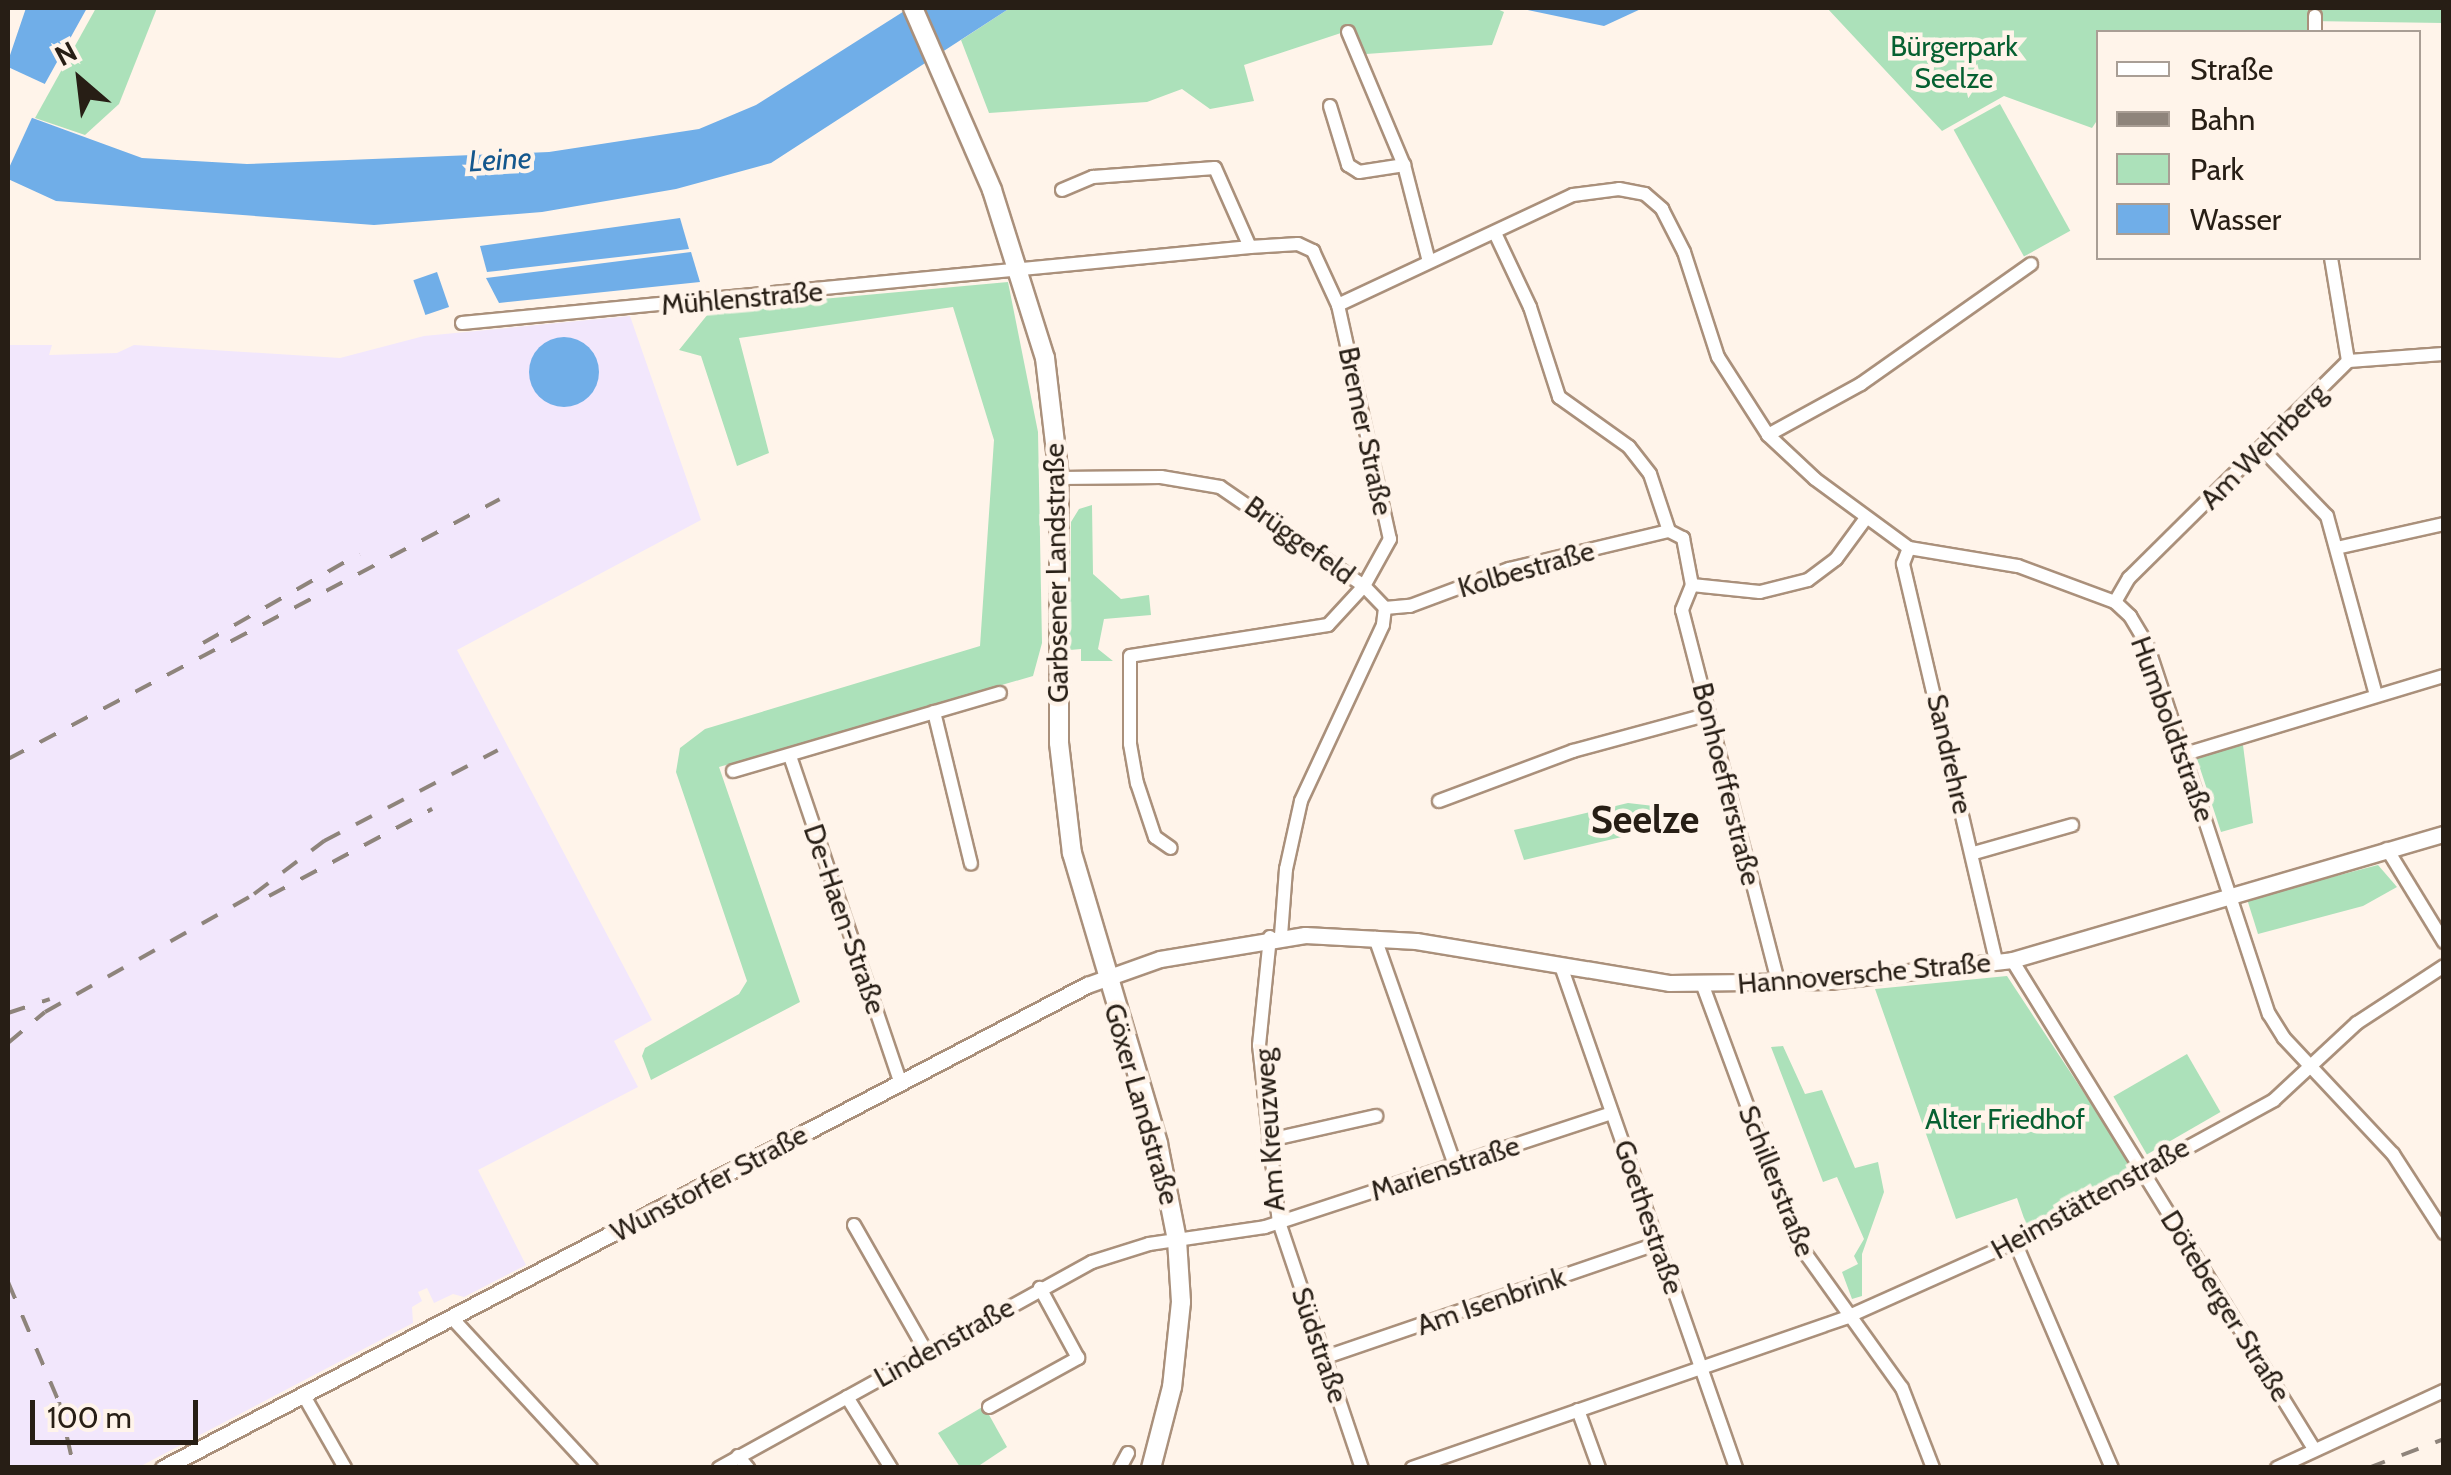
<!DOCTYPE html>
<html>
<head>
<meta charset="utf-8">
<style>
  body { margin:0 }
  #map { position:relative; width:2451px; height:1475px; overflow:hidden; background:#fff4ea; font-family:Cabin,sans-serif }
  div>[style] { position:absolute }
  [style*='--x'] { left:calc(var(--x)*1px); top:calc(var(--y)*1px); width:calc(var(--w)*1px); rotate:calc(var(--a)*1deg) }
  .industrial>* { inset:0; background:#f2e7fc }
  .green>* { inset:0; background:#ace1ba; transform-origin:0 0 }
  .water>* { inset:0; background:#70aee8; transform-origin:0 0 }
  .round { border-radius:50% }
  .pier>* { inset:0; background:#fff4ea }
  .roads { filter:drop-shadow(2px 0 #aa907b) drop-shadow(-2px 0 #aa907b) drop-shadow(0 2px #aa907b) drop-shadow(0 -2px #aa907b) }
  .minor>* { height:12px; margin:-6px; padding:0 6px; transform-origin:6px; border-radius:6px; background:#fff }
  .tertiary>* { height:15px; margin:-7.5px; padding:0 7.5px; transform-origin:7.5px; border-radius:7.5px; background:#fff }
  .secondary>* { height:18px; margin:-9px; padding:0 9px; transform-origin:9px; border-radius:9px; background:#fff }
  .rail>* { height:4px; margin-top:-2px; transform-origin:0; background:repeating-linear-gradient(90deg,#8e847b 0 18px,transparent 0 36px) }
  span { translate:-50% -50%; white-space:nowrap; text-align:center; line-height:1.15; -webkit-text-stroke:9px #fff4ea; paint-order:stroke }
  .park-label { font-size:28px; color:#066031 }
  .street-label { font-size:28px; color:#271e15 }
  .water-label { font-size:30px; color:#14578d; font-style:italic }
  .district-label { font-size:38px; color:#271e15; font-weight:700 }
  .frame { position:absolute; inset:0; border:10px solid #271e15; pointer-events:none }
  .legend { position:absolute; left:2096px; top:30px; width:325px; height:230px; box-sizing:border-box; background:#fff4ea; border:2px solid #a99e95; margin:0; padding:12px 18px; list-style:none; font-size:30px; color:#271e15 }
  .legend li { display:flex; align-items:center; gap:20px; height:50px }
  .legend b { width:50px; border:2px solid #a99e95 }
  .north { position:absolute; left:30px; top:30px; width:100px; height:100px; -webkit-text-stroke:8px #fff4ea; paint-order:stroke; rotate:332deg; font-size:28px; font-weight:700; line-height:40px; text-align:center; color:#271e15 }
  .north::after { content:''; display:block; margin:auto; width:35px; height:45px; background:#271e15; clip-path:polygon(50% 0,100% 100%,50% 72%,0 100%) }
  .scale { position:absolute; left:30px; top:1400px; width:168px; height:45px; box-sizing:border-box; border:5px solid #271e15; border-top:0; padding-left:12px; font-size:30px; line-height:35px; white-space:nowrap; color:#271e15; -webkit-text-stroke:8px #fff4ea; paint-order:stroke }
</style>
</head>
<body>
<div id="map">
  <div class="industrial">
    <div style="clip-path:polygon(630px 316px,701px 520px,457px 650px,652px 1020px,614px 1041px,638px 1087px,478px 1170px,526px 1265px,464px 1297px,453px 1294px,434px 1303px,427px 1288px,418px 1292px,422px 1301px,412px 1307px,413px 1323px,139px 1467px,8px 1468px,8px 345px,52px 345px,49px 355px,117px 353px,134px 345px,340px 358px,424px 336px)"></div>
  </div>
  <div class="green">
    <div style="clip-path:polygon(96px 8px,157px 8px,119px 104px,85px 135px,35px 118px)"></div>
    <div style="clip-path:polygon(1010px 8px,1495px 8px,1504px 12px,1492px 45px,1366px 54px,1350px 30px,1244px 65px,1254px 101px,1210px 109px,1182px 89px,1147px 102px,989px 113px,961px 40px)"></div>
    <div style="clip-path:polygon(1827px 8px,2443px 8px,2444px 23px,2309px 21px,2310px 32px,2098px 32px,2098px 119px,2092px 128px,2004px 96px,1942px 131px)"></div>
    <div style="left:2000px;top:104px;width:145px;height:53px;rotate:61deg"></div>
    <div style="clip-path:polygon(1008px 282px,1038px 432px,1042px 643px,1033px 676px,719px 767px,800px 1002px,651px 1080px,642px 1056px,645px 1048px,739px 994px,747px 981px,676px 772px,680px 748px,705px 729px,980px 646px,994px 440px,953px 307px,739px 338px,769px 453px,737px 466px,701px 356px,679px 350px,712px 309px)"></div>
    <div style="clip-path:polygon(1092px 505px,1093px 574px,1121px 599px,1149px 595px,1151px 615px,1104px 619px,1098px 649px,1113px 661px,1081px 661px,1081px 649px,1070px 650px,1071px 522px,1079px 509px)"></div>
    <div style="clip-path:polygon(2243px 745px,2253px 823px,2221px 832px,2196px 756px)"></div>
    <div style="clip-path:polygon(1628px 803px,1654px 806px,1660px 828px,1524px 860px,1514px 830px)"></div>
    <div style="clip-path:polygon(2378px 865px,2397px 887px,2363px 906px,2258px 934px,2247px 899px)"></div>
    <div style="clip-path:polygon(2007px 976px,2134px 1169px,2027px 1227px,2017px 1198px,1956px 1219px,1875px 989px)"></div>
    <div style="clip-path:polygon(1783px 1046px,1805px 1094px,1822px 1090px,1855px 1168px,1878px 1162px,1884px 1192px,1862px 1254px,1862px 1296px,1852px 1299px,1842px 1272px,1858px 1264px,1854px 1256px,1864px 1239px,1837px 1177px,1823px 1182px,1771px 1047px)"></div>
    <div style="left:2187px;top:1054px;width:67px;height:85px;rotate:60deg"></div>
    <div style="clip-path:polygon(984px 1406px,1007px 1447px,977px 1467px,960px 1467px,938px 1433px)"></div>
  </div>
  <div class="water">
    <div style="clip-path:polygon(26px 8px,87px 8px,27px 116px,142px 158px,247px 164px,549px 152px,699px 129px,756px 105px,909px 8px,1010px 8px,771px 163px,676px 189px,542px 212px,374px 225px,56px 201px,8px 179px,8px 61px)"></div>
    <div style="clip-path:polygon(1518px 8px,1643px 8px,1604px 26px)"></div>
    <div style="clip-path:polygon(680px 218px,689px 249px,487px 272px,480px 246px)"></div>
    <div style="clip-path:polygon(691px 252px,700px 282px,499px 303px,486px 278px)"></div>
    <div style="left:437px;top:272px;width:37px;height:25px;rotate:71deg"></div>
    <div class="round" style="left:529px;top:337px;width:70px;height:70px"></div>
  </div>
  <div class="pier">
    <div style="clip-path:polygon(8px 67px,47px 85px,8px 170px)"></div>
  </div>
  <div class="roads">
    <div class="minor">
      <div style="--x:2315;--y:16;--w:16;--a:90"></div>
      <div style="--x:1348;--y:32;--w:144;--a:67.2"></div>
      <div style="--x:1404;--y:165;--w:96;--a:75.5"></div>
      <div style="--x:1330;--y:106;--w:62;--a:73"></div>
      <div style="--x:1348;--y:165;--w:13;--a:32"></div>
      <div style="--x:1359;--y:172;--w:46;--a:-8.8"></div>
      <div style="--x:1062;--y:190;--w:34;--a:-23"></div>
      <div style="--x:1093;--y:177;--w:122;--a:-4.2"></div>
      <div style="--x:1215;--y:168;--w:86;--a:66.1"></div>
      <div style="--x:1495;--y:233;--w:82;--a:64.7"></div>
      <div style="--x:1530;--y:307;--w:95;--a:72.1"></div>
      <div style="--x:1559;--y:397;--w:86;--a:35.5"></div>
      <div style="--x:1629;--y:447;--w:34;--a:52"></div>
      <div style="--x:1650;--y:474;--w:60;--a:71.6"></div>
      <div style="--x:1669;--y:531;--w:16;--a:27"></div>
      <div style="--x:1683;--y:538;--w:48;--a:79.2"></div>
      <div style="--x:2331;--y:258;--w:104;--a:80.6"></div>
      <div style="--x:1338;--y:305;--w:259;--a:-25.1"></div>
      <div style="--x:1573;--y:195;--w:46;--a:-7.4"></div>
      <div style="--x:1619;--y:189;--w:26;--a:11"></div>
      <div style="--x:1645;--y:194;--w:23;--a:41"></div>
      <div style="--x:1662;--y:209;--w:48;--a:62.9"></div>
      <div style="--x:1684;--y:252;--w:110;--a:72.1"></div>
      <div style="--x:1718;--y:357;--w:93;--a:57.3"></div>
      <div style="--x:1768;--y:435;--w:64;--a:43.1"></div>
      <div style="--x:1815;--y:479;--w:117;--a:36.3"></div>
      <div style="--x:462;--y:323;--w:792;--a:-5.51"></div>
      <div style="--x:1250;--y:247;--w:48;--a:-3.6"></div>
      <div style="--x:1298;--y:244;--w:17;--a:25"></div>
      <div style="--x:1313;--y:251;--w:60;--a:65.2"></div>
      <div style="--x:1338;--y:305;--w:240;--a:77.5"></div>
      <div style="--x:1390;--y:539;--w:54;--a:119"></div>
      <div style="--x:1364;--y:586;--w:30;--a:46"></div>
      <div style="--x:1385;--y:608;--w:17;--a:97"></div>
      <div style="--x:1383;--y:625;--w:194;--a:115"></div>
      <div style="--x:1301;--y:801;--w:70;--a:102.4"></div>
      <div style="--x:1286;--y:869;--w:67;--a:94.3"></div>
      <div style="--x:1768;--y:435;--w:106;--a:-28.7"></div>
      <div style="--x:1861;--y:384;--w:208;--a:-35.2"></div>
      <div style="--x:2262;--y:449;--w:93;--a:45.9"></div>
      <div style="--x:2327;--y:516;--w:186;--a:74.7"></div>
      <div style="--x:1059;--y:478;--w:102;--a:-0.6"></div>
      <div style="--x:1161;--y:477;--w:60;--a:9.6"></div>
      <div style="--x:1220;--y:487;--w:175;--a:34.5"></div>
      <div style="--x:1364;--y:586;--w:53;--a:132.7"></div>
      <div style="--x:1328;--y:625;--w:200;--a:171.1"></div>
      <div style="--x:1130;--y:656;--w:88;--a:90"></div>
      <div style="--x:1130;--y:744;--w:40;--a:80"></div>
      <div style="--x:1137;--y:783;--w:57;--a:71.6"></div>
      <div style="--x:1155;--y:837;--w:19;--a:35"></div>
      <div style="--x:2341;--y:547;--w:106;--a:-12.6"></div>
      <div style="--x:1909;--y:548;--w:110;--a:9.4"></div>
      <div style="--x:2018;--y:566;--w:103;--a:20.4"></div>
      <div style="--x:2115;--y:602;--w:21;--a:43"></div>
      <div style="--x:2130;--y:616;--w:33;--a:59"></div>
      <div style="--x:2147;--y:644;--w:390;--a:71.8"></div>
      <div style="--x:2269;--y:1014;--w:28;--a:58"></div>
      <div style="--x:2284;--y:1038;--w:159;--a:46.8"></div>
      <div style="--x:2393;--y:1154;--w:94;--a:57.2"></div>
      <div style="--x:1909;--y:548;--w:17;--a:111"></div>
      <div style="--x:1903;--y:564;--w:409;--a:76.8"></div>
      <div style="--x:1692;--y:585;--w:27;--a:112"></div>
      <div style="--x:1682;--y:610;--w:386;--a:75.5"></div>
      <div style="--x:1692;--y:585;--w:68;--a:5.9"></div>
      <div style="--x:1760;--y:592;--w:49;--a:-14"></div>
      <div style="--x:1808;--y:580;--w:35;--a:-37"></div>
      <div style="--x:1836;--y:559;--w:51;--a:-53.8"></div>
      <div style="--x:2115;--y:602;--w:28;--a:-60"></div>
      <div style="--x:2129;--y:578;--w:308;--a:-44.7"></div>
      <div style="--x:2348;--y:361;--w:96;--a:-4.2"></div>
      <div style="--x:1385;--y:608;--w:25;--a:-5"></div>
      <div style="--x:1410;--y:606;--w:106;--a:-20.5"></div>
      <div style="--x:1509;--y:569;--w:164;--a:-13.4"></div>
      <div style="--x:934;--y:712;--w:156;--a:76.3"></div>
      <div style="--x:2185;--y:754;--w:270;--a:-16.8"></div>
      <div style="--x:790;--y:756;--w:345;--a:71.3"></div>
      <div style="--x:733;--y:771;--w:278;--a:-16.3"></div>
      <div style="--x:1439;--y:801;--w:143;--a:-20.5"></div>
      <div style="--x:1573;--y:751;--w:141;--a:-15.2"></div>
      <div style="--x:2387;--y:849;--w:109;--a:58.5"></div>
      <div style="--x:1974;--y:853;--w:102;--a:-15.9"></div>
      <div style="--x:1270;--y:937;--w:109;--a:95.8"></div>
      <div style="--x:1259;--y:1045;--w:178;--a:83.6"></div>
      <div style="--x:1279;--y:1222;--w:260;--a:71.4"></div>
      <div style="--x:1375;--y:938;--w:241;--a:70.6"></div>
      <div style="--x:2012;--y:960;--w:575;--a:58.3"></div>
      <div style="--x:1561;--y:966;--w:532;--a:70.78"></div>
      <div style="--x:1703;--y:986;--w:274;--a:69.7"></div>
      <div style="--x:1798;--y:1243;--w:178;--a:54.4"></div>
      <div style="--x:1902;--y:1388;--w:86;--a:68.8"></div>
      <div style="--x:1269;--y:1140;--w:110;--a:-12.6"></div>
      <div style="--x:854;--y:1225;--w:145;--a:60.3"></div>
      <div style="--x:2015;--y:1242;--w:246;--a:66.8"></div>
      <div style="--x:452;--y:1318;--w:205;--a:47.2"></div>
      <div style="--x:1323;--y:1358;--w:354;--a:-18.9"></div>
      <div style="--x:304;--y:1396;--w:83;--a:60.3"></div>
      <div style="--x:847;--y:1397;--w:84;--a:58.2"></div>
      <div style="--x:989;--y:1407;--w:102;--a:-28.8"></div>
      <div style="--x:1078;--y:1358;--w:80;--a:-118.5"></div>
      <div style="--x:1578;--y:1410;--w:62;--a:70.1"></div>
      <div style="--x:738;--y:1456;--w:16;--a:50"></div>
      <div style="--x:719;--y:1468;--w:426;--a:-28.9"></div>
      <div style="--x:1092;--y:1262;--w:60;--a:-17.5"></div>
      <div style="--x:1149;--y:1244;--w:117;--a:-8.3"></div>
      <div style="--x:1265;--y:1227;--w:365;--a:-18.2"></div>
      <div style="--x:1120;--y:1468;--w:17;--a:-62"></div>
      <div style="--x:1412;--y:1468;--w:460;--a:-19.1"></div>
      <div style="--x:1847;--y:1317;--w:184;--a:-24.1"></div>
      <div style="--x:2015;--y:1242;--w:295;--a:-28.7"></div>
      <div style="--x:2274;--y:1100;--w:113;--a:-42.9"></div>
      <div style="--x:2357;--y:1023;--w:104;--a:-33.2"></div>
      <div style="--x:2277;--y:1468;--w:184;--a:-24.8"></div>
    </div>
    <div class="tertiary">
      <div style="--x:163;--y:1468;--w:1043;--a:-27.6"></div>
      <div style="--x:1087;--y:985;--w:77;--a:-19.6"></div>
      <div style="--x:1160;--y:959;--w:147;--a:-9.4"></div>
      <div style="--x:1305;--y:935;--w:111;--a:3.1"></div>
      <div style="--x:1416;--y:941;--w:256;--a:9.4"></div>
      <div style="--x:1669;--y:983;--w:160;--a:-0.7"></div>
      <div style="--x:1829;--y:981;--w:184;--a:-6.5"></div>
      <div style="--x:2012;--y:960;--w:450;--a:-16.3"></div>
    </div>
    <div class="secondary">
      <div style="--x:913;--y:8;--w:198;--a:66.5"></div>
      <div style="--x:992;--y:190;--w:176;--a:72.5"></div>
      <div style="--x:1045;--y:358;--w:121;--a:83.3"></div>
      <div style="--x:1059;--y:478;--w:265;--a:90"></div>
      <div style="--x:1059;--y:743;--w:111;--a:83.3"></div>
      <div style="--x:1072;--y:853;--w:303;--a:73.5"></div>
      <div style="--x:1158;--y:1144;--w:98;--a:78.8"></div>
      <div style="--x:1177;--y:1240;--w:62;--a:86.3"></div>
      <div style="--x:1181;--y:1302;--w:85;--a:96"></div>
      <div style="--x:1172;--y:1387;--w:84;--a:104.5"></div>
    </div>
  </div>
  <div class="rail">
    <div style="--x:203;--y:643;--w:180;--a:-29.7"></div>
    <div style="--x:8;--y:759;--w:556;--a:-27.85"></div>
    <div style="--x:269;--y:896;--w:185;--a:-28.1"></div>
    <div style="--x:8;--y:1013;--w:44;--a:-18.4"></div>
    <div style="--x:8;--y:1043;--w:48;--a:-40"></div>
    <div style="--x:45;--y:1012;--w:240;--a:-29.4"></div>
    <div style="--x:254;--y:894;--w:88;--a:-37.1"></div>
    <div style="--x:324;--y:841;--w:196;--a:-27.6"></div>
    <div style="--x:8;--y:1282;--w:130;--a:67"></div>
    <div style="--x:59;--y:1402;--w:68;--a:77.2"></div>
    <div style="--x:2368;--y:1468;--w:81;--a:-20.9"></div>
  </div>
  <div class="park-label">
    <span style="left:1954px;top:62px">Bürgerpark<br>Seelze</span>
    <span style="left:2005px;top:1119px">Alter Friedhof</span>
  </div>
  <div class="street-label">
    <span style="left:742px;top:298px;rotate:-5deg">Mühlenstraße</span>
    <span style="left:1366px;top:431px;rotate:78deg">Bremer Straße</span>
    <span style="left:2263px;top:446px;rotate:-45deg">Am Wehrberg</span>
    <span style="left:1300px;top:540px;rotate:36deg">Brüggefeld</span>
    <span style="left:1526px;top:569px;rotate:-16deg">Kolbestraße</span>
    <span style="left:1056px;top:573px;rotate:-91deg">Garbsener Landstraße</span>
    <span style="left:2173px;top:729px;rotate:70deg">Humboldtstraße</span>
    <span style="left:1950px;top:754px;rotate:77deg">Sandrehre</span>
    <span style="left:1727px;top:784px;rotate:76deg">Bonhoefferstraße</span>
    <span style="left:845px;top:919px;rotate:71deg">De-Haen-Straße</span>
    <span style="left:1864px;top:973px;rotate:-5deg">Hannoversche Straße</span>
    <span style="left:1142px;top:1104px;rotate:74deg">Göxer Landstraße</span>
    <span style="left:1269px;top:1130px;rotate:-94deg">Am Kreuzweg</span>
    <span style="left:1445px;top:1168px;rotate:-18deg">Marienstraße</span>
    <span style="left:1777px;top:1181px;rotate:68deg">Schillerstraße</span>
    <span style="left:709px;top:1183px;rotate:-28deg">Wunstorfer Straße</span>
    <span style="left:2090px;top:1198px;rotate:-29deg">Heimstättenstraße</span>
    <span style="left:1649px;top:1217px;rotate:71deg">Goethestraße</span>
    <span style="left:1491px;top:1301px;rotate:-19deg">Am Isenbrink</span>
    <span style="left:2226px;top:1306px;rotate:58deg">Döteberger Straße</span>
    <span style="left:944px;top:1342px;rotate:-29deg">Lindenstraße</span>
    <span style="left:1320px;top:1345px;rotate:71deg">Südstraße</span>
  </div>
  <div class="water-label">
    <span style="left:500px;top:160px;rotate:-3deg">Leine</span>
  </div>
  <div class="district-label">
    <span style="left:1645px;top:820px">Seelze</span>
  </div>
  <div class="frame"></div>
  <ul class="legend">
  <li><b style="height:12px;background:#fff"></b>Straße</li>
  <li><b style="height:12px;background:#8e847b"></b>Bahn</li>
  <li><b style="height:28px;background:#ace1ba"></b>Park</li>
  <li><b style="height:28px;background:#70aee8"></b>Wasser</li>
  </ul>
  <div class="north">N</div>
  <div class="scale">100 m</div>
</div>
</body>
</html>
